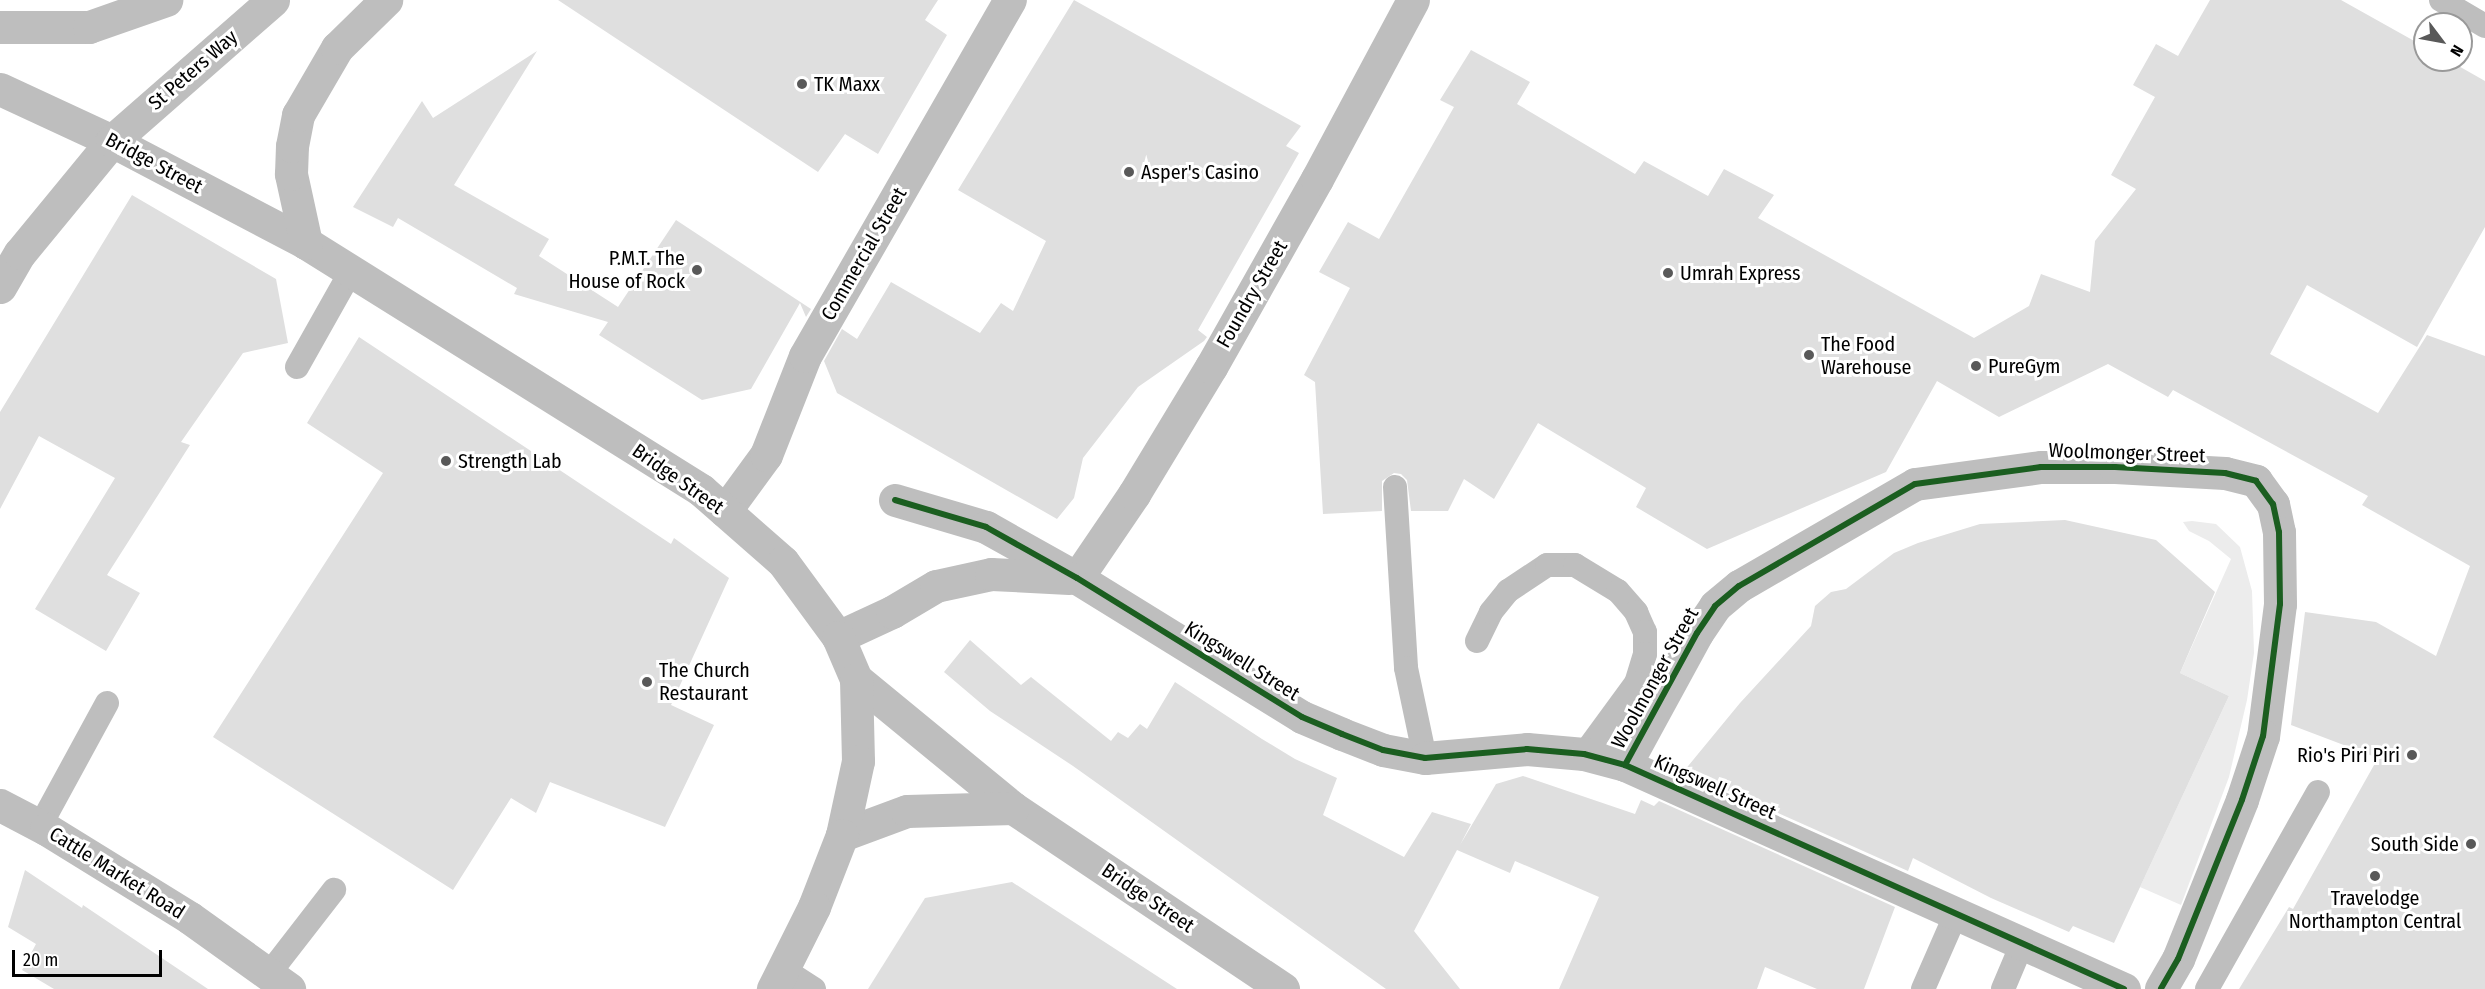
<!DOCTYPE html>
<html>
<head>
<meta charset="utf-8">
<style>
  body { margin:0 }
  #map { position:relative; width:2485px; height:989px; overflow:hidden; background:#fff; font-family:"Fira Sans Condensed",sans-serif }
  div>[style] { position:absolute }
  [style*='--x'] { left:calc(var(--x)*1px); top:calc(var(--y)*1px); width:calc(var(--w)*1px); rotate:calc(var(--a)*1deg) }
  .green>* { inset:0; background:#ececec }
  .building>* { inset:0; background:#dfdfdf }
  .lane>* { height:24px; margin:-12px; padding:0 12px; transform-origin:12px; border-radius:12px; background:#bebebe }
  .street>* { height:33px; margin:-16.5px; padding:0 16.5px; transform-origin:16.5px; border-radius:16.5px; background:#bebebe }
  .highway>* { height:33px; margin:-16.5px; padding:0 16.5px; transform-origin:16.5px; border-radius:16.5px; background:#bebebe }
  .cycleway>* { height:6px; margin:-3px; padding:0 3px; transform-origin:3px; border-radius:3px; background:#1b5e20 }
  .dots>* { width:16px; height:16px; translate:-50% -50%; box-sizing:border-box; border:3px solid #fff; border-radius:50% }
  span { translate:-50% -50%; white-space:nowrap; text-align:center; line-height:1.15; -webkit-text-stroke:6px #fff; paint-order:stroke }
  .street-label { font-size:20px; color:#000 }
  .poi-label { font-size:20px; color:#000 }
  .left { translate:0 -50%; text-align:left }
  .right { translate:-100% -50%; text-align:right }
  .north { position:absolute; left:2413px; top:12px; width:60px; height:60px; box-sizing:border-box; background:#fff; border:2px solid #999; border-radius:50%; rotate:122deg; font-size:16px; font-weight:700; line-height:24px; text-align:center; color:#000 }
  .north::after { content:''; display:block; margin:auto; width:21px; height:27px; background:#595959; clip-path:polygon(50% 0,100% 100%,50% 72%,0 100%) }
  .scale { position:absolute; left:12px; top:950px; width:150px; height:27px; box-sizing:border-box; border:3px solid #000; border-top:0; padding-left:8px; font-size:18px; line-height:21px; white-space:nowrap; color:#000; -webkit-text-stroke:4px #fff; paint-order:stroke }
</style>
</head>
<body>
<div id="map">
  <div class="green">
    <div style="clip-path:polygon(2192px 521px,2216px 524px,2240px 547px,2252px 591px,2254px 653px,2247px 700px,2229px 777px,2181px 905px,2140px 887px,2229px 696px,2180px 673px,2231px 559px,2209px 541px,2189px 531px,2183px 522px)"></div>
  </div>
  <div class="building">
    <div style="clip-path:polygon(558px 0,938px 0,925px 20px,947px 35px,878px 154px,845px 134px,818px 172px)"></div>
    <div style="clip-path:polygon(1074px 0,1301px 126px,1286px 146px,1299px 153px,1198px 330px,1207px 337px,1204px 341px,1138px 387px,1083px 458px,1074px 498px,1057px 519px,837px 393px,824px 361px,842px 329px,857px 339px,891px 282px,980px 333px,1001px 303px,1013px 311px,1046px 241px,958px 190px)"></div>
    <div style="clip-path:polygon(2210px 0,2341px 0,2425px 47px,2425px 60px,2448px 60px,2485px 81px,2485px 227px,2417px 347px,2307px 285px,2270px 354px,2378px 413px,2427px 335px,2485px 356px,2485px 989px,2239px 989px,2289px 907px,2293px 909px,2378px 758px,2291px 725px,2305px 612px,2376px 622px,2436px 656px,2470px 566px,2362px 505px,2368px 496px,2173px 390px,2168px 397px,2108px 364px,1999px 417px,1937px 381px,1886px 472px,1707px 549px,1636px 507px,1646px 488px,1538px 423px,1494px 499px,1464px 479px,1448px 511px,1411px 511px,1407px 480px,1401px 474px,1394px 473px,1382px 481px,1382px 511px,1323px 514px,1315px 382px,1304px 375px,1350px 288px,1319px 272px,1348px 222px,1379px 239px,1454px 107px,1440px 100px,1471px 50px,1530px 82px,1517px 104px,1635px 174px,1644px 161px,1708px 196px,1724px 169px,1774px 195px,1758px 218px,1974px 338px,2029px 306px,2041px 274px,2090px 292px,2095px 241px,2136px 189px,2111px 175px,2155px 97px,2133px 85px,2156px 44px,2178px 56px)"></div>
    <div style="clip-path:polygon(537px 51px,454px 185px,549px 239px,539px 256px,618px 307px,676px 220px,811px 309px,806px 317px,800px 303px,751px 389px,702px 400px,599px 335px,608px 322px,514px 294px,517px 288px,398px 218px,393px 227px,353px 207px,422px 101px,433px 118px)"></div>
    <div style="clip-path:polygon(132px 195px,276px 279px,288px 343px,243px 353px,181px 442px,190px 445px,107px 575px,140px 593px,106px 651px,35px 609px,115px 478px,39px 436px,0 509px,0 412px)"></div>
    <div style="clip-path:polygon(359px 337px,671px 544px,674px 538px,729px 578px,671px 705px,714px 725px,665px 827px,550px 782px,536px 813px,511px 798px,453px 890px,213px 737px,383px 473px,307px 423px)"></div>
    <div style="clip-path:polygon(2065px 520px,2156px 540px,2215px 592px,2180px 673px,2229px 696px,2114px 943px,2073px 926px,2069px 932px,1991px 898px,1913px 858px,1908px 871px,1684px 771px,1740px 703px,1811px 626px,1815px 606px,1831px 592px,1846px 589px,1894px 553px,1918px 543px,1980px 524px)"></div>
    <div style="clip-path:polygon(970px 640px,1021px 685px,1031px 677px,1111px 741px,1118px 732px,1128px 738px,1140px 724px,1147px 729px,1175px 682px,1262px 739px,1295px 759px,1337px 778px,1323px 815px,1404px 857px,1432px 812px,1471px 824px,1460px 845px,1496px 784px,1523px 776px,1635px 814px,1641px 800px,1654px 806px,1659px 801px,1895px 907px,1864px 989px,1817px 989px,1765px 967px,1757px 989px,1559px 989px,1599px 897px,1515px 861px,1510px 873px,1457px 850px,1414px 931px,1460px 989px,1386px 989px,1073px 766px,990px 711px,944px 672px)"></div>
    <div style="clip-path:polygon(25px 870px,82px 908px,83px 905px,208px 989px,54px 989px,22px 970px,36px 944px,8px 927px)"></div>
    <div style="clip-path:polygon(1012px 882px,1177px 989px,868px 989px,925px 898px)"></div>
  </div>
  <div class="lane">
    <div style="--x:2441;--y:0;--w:51;--a:30.6"></div>
    <div style="--x:297;--y:367;--w:110;--a:-60.6"></div>
    <div style="--x:1395;--y:487;--w:181;--a:86.5"></div>
    <div style="--x:1406;--y:668;--w:92;--a:78.1"></div>
    <div style="--x:1477;--y:641;--w:32;--a:-64"></div>
    <div style="--x:1491;--y:612;--w:27;--a:-51"></div>
    <div style="--x:1508;--y:591;--w:47;--a:-33.7"></div>
    <div style="--x:1547;--y:565;--w:28;--a:0"></div>
    <div style="--x:1575;--y:565;--w:50;--a:31.2"></div>
    <div style="--x:1618;--y:591;--w:28;--a:49"></div>
    <div style="--x:1636;--y:612;--w:22;--a:66"></div>
    <div style="--x:1645;--y:632;--w:22;--a:90"></div>
    <div style="--x:1645;--y:654;--w:30;--a:107"></div>
    <div style="--x:1636;--y:683;--w:88;--a:126.2"></div>
    <div style="--x:40;--y:826;--w:140;--a:-61.4"></div>
    <div style="--x:783;--y:969;--w:37;--a:33"></div>
    <div style="--x:268;--y:975;--w:108;--a:-52.2"></div>
    <div style="--x:1923;--y:989;--w:82;--a:-66.3"></div>
    <div style="--x:2003;--y:989;--w:49;--a:-67.1"></div>
    <div style="--x:2207;--y:989;--w:226;--a:-60.6"></div>
  </div>
  <div class="street">
    <div style="--x:895;--y:500;--w:95;--a:16.5"></div>
    <div style="--x:986;--y:527;--w:104;--a:29.3"></div>
    <div style="--x:1077;--y:578;--w:264;--a:31.7"></div>
    <div style="--x:1302;--y:717;--w:43;--a:23"></div>
    <div style="--x:1342;--y:734;--w:44;--a:21.3"></div>
    <div style="--x:1383;--y:750;--w:43;--a:10.8"></div>
    <div style="--x:1425;--y:758;--w:102;--a:-5"></div>
    <div style="--x:1527;--y:749;--w:57;--a:5"></div>
    <div style="--x:1584;--y:754;--w:42;--a:15"></div>
    <div style="--x:1625;--y:765;--w:547;--a:24.18"></div>
    <div style="--x:725;--y:511;--w:69;--a:-53.8"></div>
    <div style="--x:766;--y:455;--w:106;--a:-68.5"></div>
    <div style="--x:805;--y:356;--w:411;--a:-60.1"></div>
    <div style="--x:1077;--y:578;--w:102;--a:-55.8"></div>
    <div style="--x:1134;--y:494;--w:149;--a:-58.8"></div>
    <div style="--x:1211;--y:367;--w:216;--a:-60.6"></div>
    <div style="--x:1317;--y:179;--w:203;--a:-61.8"></div>
    <div style="--x:838;--y:637;--w:60;--a:-24.8"></div>
    <div style="--x:892;--y:612;--w:51;--a:-30.6"></div>
    <div style="--x:936;--y:586;--w:56;--a:-12.3"></div>
    <div style="--x:991;--y:574;--w:78;--a:2.9"></div>
    <div style="--x:856;--y:679;--w:203;--a:39.4"></div>
    <div style="--x:1013;--y:808;--w:325;--a:33.8"></div>
    <div style="--x:1625;--y:765;--w:150;--a:-61.4"></div>
    <div style="--x:1697;--y:633;--w:32;--a:-56"></div>
    <div style="--x:1715;--y:606;--w:31;--a:-40"></div>
    <div style="--x:1739;--y:586;--w:203;--a:-30.1"></div>
    <div style="--x:1915;--y:484;--w:127;--a:-7.7"></div>
    <div style="--x:2041;--y:467;--w:74;--a:0"></div>
    <div style="--x:2115;--y:467;--w:110;--a:3.1"></div>
    <div style="--x:2225;--y:473;--w:32;--a:14"></div>
    <div style="--x:2256;--y:481;--w:29;--a:54"></div>
    <div style="--x:2273;--y:504;--w:29;--a:78"></div>
    <div style="--x:2279;--y:532;--w:72;--a:89.2"></div>
    <div style="--x:2280;--y:604;--w:133;--a:97.3"></div>
    <div style="--x:2263;--y:736;--w:67;--a:108.2"></div>
    <div style="--x:2242;--y:800;--w:171;--a:111.9"></div>
    <div style="--x:2178;--y:959;--w:34;--a:120"></div>
    <div style="--x:842;--y:835;--w:69;--a:-20.3"></div>
    <div style="--x:907;--y:811;--w:106;--a:-1.6"></div>
  </div>
  <div class="highway">
    <div style="--x:0;--y:27;--w:89;--a:0"></div>
    <div style="--x:89;--y:27;--w:82;--a:-19.3"></div>
    <div style="--x:0;--y:89;--w:123;--a:24.9"></div>
    <div style="--x:112;--y:141;--w:219;--a:27.7"></div>
    <div style="--x:306;--y:243;--w:466;--a:32"></div>
    <div style="--x:701;--y:490;--w:109;--a:41.3"></div>
    <div style="--x:783;--y:562;--w:93;--a:53.7"></div>
    <div style="--x:838;--y:637;--w:46;--a:66.8"></div>
    <div style="--x:856;--y:679;--w:82;--a:88.6"></div>
    <div style="--x:858;--y:761;--w:76;--a:102.2"></div>
    <div style="--x:842;--y:835;--w:77;--a:111.3"></div>
    <div style="--x:814;--y:907;--w:92;--a:116.6"></div>
    <div style="--x:306;--y:243;--w:71;--a:-102.3"></div>
    <div style="--x:291;--y:174;--w:28;--a:-88"></div>
    <div style="--x:292;--y:146;--w:32;--a:-79"></div>
    <div style="--x:298;--y:115;--w:78;--a:-59.8"></div>
    <div style="--x:337;--y:48;--w:69;--a:-44.4"></div>
    <div style="--x:0;--y:287;--w:39;--a:-60"></div>
    <div style="--x:20;--y:253;--w:145;--a:-50.6"></div>
    <div style="--x:112;--y:141;--w:214;--a:-41.2"></div>
    <div style="--x:0;--y:805;--w:52;--a:27.6"></div>
    <div style="--x:46;--y:829;--w:169;--a:31.7"></div>
    <div style="--x:190;--y:918;--w:122;--a:35.6"></div>
  </div>
  <div class="cycleway">
    <div style="--x:895;--y:500;--w:95;--a:16.5"></div>
    <div style="--x:986;--y:527;--w:104;--a:29.3"></div>
    <div style="--x:1077;--y:578;--w:264;--a:31.7"></div>
    <div style="--x:1302;--y:717;--w:43;--a:23"></div>
    <div style="--x:1342;--y:734;--w:44;--a:21.3"></div>
    <div style="--x:1383;--y:750;--w:43;--a:10.8"></div>
    <div style="--x:1425;--y:758;--w:102;--a:-5"></div>
    <div style="--x:1527;--y:749;--w:57;--a:5"></div>
    <div style="--x:1584;--y:754;--w:42;--a:15"></div>
    <div style="--x:1625;--y:765;--w:547;--a:24.18"></div>
    <div style="--x:1625;--y:765;--w:150;--a:-61.4"></div>
    <div style="--x:1697;--y:633;--w:32;--a:-56"></div>
    <div style="--x:1715;--y:606;--w:31;--a:-40"></div>
    <div style="--x:1739;--y:586;--w:203;--a:-30.1"></div>
    <div style="--x:1915;--y:484;--w:127;--a:-7.7"></div>
    <div style="--x:2041;--y:467;--w:74;--a:0"></div>
    <div style="--x:2115;--y:467;--w:110;--a:3.1"></div>
    <div style="--x:2225;--y:473;--w:32;--a:14"></div>
    <div style="--x:2256;--y:481;--w:29;--a:54"></div>
    <div style="--x:2273;--y:504;--w:29;--a:78"></div>
    <div style="--x:2279;--y:532;--w:72;--a:89.2"></div>
    <div style="--x:2280;--y:604;--w:133;--a:97.3"></div>
    <div style="--x:2263;--y:736;--w:67;--a:108.2"></div>
    <div style="--x:2242;--y:800;--w:171;--a:111.9"></div>
    <div style="--x:2178;--y:959;--w:34;--a:120"></div>
  </div>
  <div class="dots">
    <div style="left:802px;top:84px;background:#595959"></div>
    <div style="left:1129px;top:172px;background:#595959"></div>
    <div style="left:697px;top:270px;background:#595959"></div>
    <div style="left:1668px;top:273px;background:#595959"></div>
    <div style="left:1809px;top:355px;background:#595959"></div>
    <div style="left:1976px;top:366px;background:#595959"></div>
    <div style="left:446px;top:461px;background:#595959"></div>
    <div style="left:647px;top:682px;background:#595959"></div>
    <div style="left:2412px;top:755px;background:#595959"></div>
    <div style="left:2471px;top:844px;background:#595959"></div>
    <div style="left:2375px;top:876px;background:#595959"></div>
  </div>
  <div class="street-label">
    <span style="left:193px;top:70px;rotate:-41deg">St Peters Way</span>
    <span style="left:154px;top:163px;rotate:28deg">Bridge Street</span>
    <span style="left:864px;top:254px;rotate:-60deg">Commercial Street</span>
    <span style="left:1252px;top:294px;rotate:-60deg">Foundry Street</span>
    <span style="left:2127px;top:453px;rotate:2deg">Woolmonger Street</span>
    <span style="left:678px;top:479px;rotate:35deg">Bridge Street</span>
    <span style="left:1242px;top:661px;rotate:32deg">Kingswell Street</span>
    <span style="left:1655px;top:678px;rotate:-61deg">Woolmonger Street</span>
    <span style="left:1715px;top:787px;rotate:24deg">Kingswell Street</span>
    <span style="left:117px;top:873px;rotate:32deg">Cattle Market Road</span>
    <span style="left:1148px;top:898px;rotate:34deg">Bridge Street</span>
  </div>
  <div class="poi-label">
    <span class="left" style="left:814px;top:84px">TK Maxx</span>
    <span class="left" style="left:1141px;top:172px">Asper's Casino</span>
    <span class="right" style="left:685px;top:270px">P.M.T. The<br>House of Rock</span>
    <span class="left" style="left:1680px;top:273px">Umrah Express</span>
    <span class="left" style="left:1821px;top:356px">The Food<br>Warehouse</span>
    <span class="left" style="left:1988px;top:366px">PureGym</span>
    <span class="left" style="left:458px;top:461px">Strength Lab</span>
    <span class="left" style="left:659px;top:682px">The Church<br>Restaurant</span>
    <span class="right" style="left:2400px;top:755px">Rio's Piri Piri</span>
    <span class="right" style="left:2459px;top:844px">South Side</span>
    <span style="left:2375px;top:910px">Travelodge<br>Northampton Central</span>
  </div>
  <div class="north">N</div>
  <div class="scale">20 m</div>
</div>
</body>
</html>
